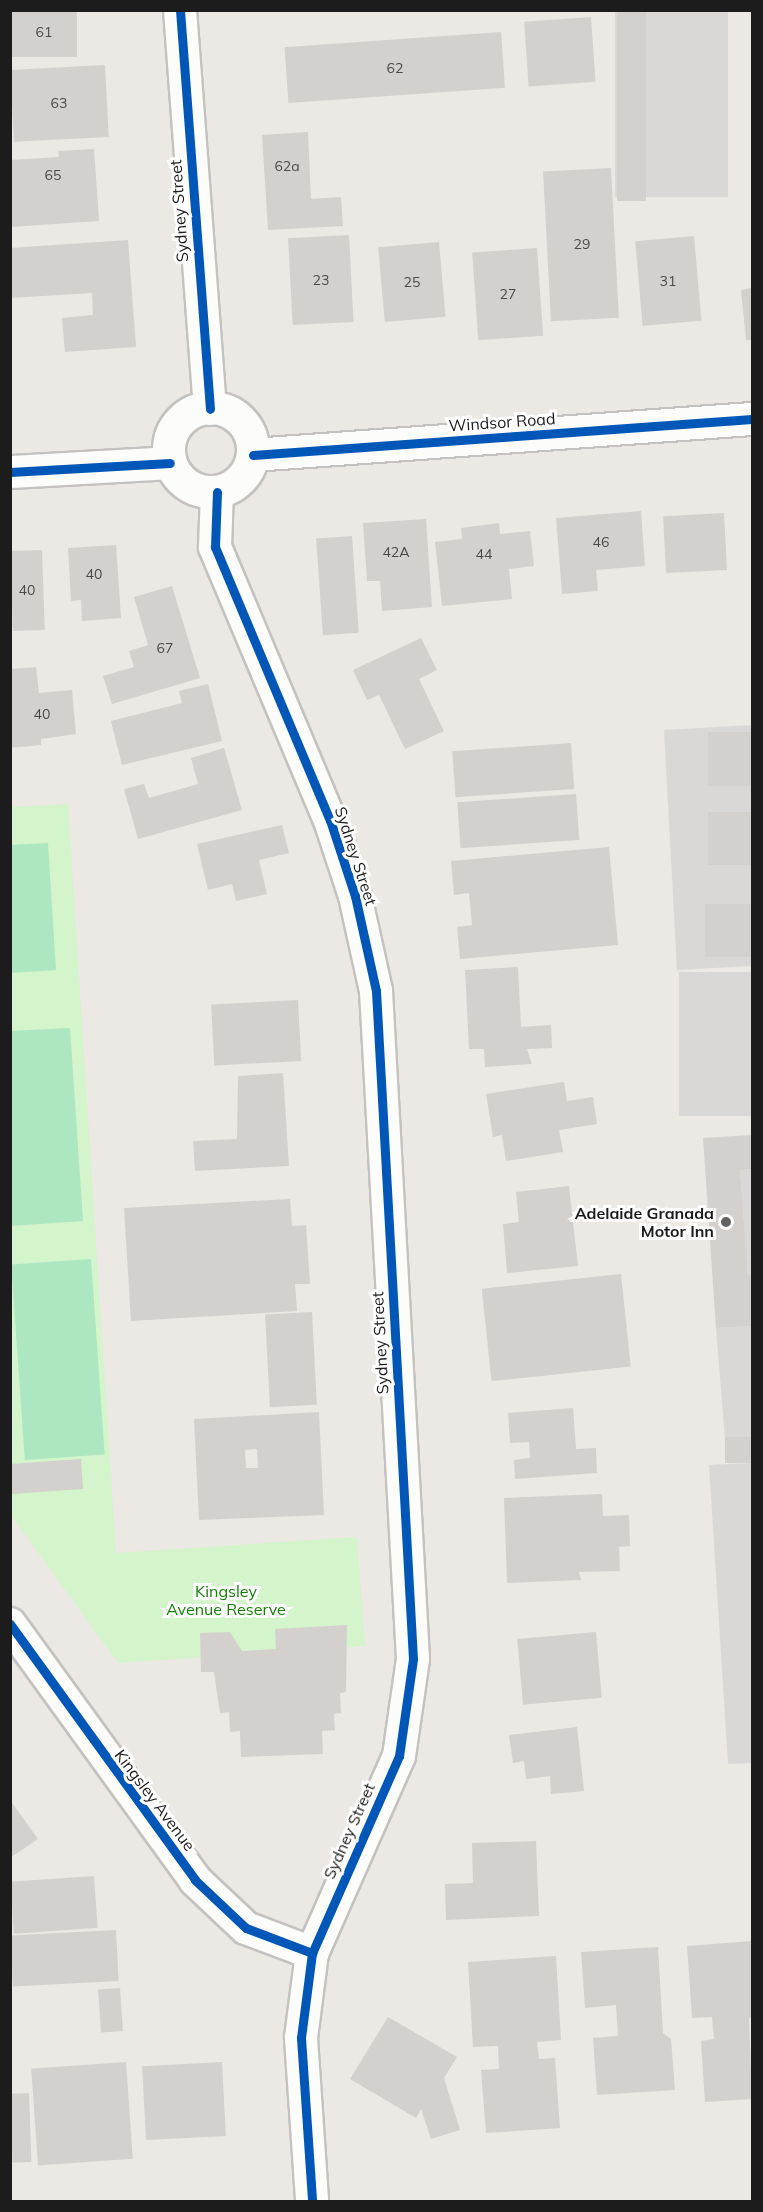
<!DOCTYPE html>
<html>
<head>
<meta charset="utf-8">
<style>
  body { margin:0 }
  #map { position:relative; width:763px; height:2212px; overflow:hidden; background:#ece8e4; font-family:Mulish,sans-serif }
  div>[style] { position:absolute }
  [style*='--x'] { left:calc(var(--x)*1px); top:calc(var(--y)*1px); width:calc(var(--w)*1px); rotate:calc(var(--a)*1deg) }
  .residential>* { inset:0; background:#dad8d6 }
  .religious>* { inset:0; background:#d9d8d6; transform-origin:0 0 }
  .park>* { inset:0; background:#d4f4cc }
  .pitch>* { inset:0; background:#ace7c1; transform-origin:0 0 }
  .building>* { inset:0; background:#d4d0cd; transform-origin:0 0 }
  .roads { filter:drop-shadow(2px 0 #c4c2c0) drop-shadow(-2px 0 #c4c2c0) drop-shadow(0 2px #c4c2c0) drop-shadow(0 -2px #c4c2c0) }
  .street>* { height:32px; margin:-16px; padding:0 16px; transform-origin:16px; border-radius:16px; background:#fcfcfb }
  .street>.ring { margin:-16px; padding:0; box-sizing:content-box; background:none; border:32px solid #fcfcfb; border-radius:50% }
  .cycleway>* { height:9px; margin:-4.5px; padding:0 4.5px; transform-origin:4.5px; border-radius:4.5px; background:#0057b8 }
  .dots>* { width:16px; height:16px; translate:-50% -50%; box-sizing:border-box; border:3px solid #fff; border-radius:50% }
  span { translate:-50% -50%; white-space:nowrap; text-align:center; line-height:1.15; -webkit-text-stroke:6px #fff; paint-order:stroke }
  .number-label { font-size:14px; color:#4b4a49 }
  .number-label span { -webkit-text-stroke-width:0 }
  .street-label { font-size:16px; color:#1c1c1c }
  .poi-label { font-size:16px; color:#1c1c1c; font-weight:700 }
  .right { translate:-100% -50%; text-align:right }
  .park-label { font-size:16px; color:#108302 }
  .frame { position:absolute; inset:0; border:12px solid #1c1c1c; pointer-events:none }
</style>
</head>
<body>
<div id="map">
  <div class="residential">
    <div style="clip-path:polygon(752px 725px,752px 966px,677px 970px,664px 730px)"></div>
  </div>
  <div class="religious">
    <div style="left:615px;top:11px;width:113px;height:186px"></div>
    <div style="left:752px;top:972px;width:144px;height:73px;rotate:90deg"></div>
    <div style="clip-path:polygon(752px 1169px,752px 1274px,748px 1275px,740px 1170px)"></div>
    <div style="clip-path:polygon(752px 1326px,752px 1437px,725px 1439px,716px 1328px)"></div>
    <div style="clip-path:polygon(752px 1463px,752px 1763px,728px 1764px,709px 1465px)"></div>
  </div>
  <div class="park">
    <div style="clip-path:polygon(68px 804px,116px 1553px,357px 1537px,365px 1646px,118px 1663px,11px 1515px,10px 807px)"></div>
  </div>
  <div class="pitch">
    <div style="clip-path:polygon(48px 843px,56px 970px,11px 973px,11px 845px)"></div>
    <div style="clip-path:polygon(70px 1028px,83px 1221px,11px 1226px,11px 1031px)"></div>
    <div style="left:91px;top:1259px;width:196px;height:80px;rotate:86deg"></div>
  </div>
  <div class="building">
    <div style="left:10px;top:10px;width:67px;height:47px"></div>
    <div style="left:617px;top:10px;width:29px;height:191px"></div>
    <div style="left:591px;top:17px;width:65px;height:67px;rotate:86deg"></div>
    <div style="left:501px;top:32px;width:56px;height:217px;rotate:86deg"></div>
    <div style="left:105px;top:65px;width:72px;height:95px;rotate:87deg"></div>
    <div style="clip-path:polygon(308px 132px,311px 199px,341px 197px,343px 226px,268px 230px,262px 135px)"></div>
    <div style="clip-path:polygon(94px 149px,99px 221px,10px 227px,10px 160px,59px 157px,58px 151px)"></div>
    <div style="left:611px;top:168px;width:150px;height:68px;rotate:87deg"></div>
    <div style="left:349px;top:235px;width:87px;height:61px;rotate:87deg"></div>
    <div style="left:694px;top:236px;width:85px;height:59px;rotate:85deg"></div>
    <div style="clip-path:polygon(128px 240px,136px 347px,65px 352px,62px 318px,93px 315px,92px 293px,10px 298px,10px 248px)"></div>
    <div style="left:439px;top:242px;width:75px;height:61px;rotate:85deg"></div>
    <div style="left:537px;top:248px;width:88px;height:65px;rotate:86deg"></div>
    <div style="clip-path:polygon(752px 288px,752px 340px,746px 340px,741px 290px)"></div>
    <div style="clip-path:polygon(641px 511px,645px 566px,596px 570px,598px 591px,562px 594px,556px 518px)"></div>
    <div style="left:724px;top:513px;width:57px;height:61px;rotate:87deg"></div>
    <div style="clip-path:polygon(426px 519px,432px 607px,382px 611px,380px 581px,367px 581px,363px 523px)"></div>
    <div style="clip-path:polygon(499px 523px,500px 534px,530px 531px,534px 566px,509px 569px,512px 599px,442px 606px,435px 542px,462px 539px,461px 528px)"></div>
    <div style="left:352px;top:536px;width:97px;height:36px;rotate:86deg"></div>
    <div style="clip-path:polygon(116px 545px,121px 618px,82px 621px,81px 600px,71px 601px,68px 548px)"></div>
    <div style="left:42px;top:550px;width:80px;height:32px;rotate:88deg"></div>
    <div style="clip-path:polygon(172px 586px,200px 678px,112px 704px,103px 676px,134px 667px,129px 651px,148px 645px,134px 597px)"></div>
    <div style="clip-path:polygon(421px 638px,437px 670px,419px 679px,444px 731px,405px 749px,379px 695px,367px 700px,353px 670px)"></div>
    <div style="clip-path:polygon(36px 667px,39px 693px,72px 690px,76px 734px,41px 739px,41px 745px,10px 748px,10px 669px)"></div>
    <div style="clip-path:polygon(208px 684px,222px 741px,122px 765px,111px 721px,182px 703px,179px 691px)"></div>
    <div style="left:752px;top:732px;width:54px;height:44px;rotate:90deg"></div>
    <div style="left:571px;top:743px;width:46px;height:119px;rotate:86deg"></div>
    <div style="clip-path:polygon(224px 748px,242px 810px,138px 839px,124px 789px,144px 784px,149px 798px,198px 784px,191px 758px)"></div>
    <div style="left:576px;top:794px;width:46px;height:119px;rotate:86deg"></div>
    <div style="left:752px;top:812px;width:53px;height:44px;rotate:90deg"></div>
    <div style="clip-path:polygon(282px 825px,289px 853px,259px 860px,267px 894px,236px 901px,232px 884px,208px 890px,197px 844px)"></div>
    <div style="clip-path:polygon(609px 847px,618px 945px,460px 959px,457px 927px,472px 925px,469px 893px,454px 895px,451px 861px)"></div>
    <div style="left:752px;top:904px;width:53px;height:47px;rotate:90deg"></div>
    <div style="clip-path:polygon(518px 967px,521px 1027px,551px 1025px,552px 1048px,527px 1049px,532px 1064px,485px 1067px,484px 1049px,469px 1049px,465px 970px)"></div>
    <div style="left:298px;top:1000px;width:61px;height:87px;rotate:87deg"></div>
    <div style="clip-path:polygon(283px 1073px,289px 1166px,195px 1171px,193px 1141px,237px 1139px,238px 1076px)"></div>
    <div style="clip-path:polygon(564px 1082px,567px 1101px,593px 1097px,597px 1124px,559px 1130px,563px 1152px,506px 1161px,502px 1135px,493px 1137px,486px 1094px)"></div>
    <div style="clip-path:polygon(752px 1135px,752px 1169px,740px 1170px,748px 1275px,752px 1274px,752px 1326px,716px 1328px,703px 1138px)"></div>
    <div style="clip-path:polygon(569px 1186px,578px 1266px,507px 1273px,503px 1224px,519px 1222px,516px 1192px)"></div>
    <div style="clip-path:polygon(290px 1199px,292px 1226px,306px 1225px,310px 1284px,295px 1284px,297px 1311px,131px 1321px,124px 1208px)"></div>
    <div style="left:621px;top:1274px;width:93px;height:140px;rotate:84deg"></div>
    <div style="left:312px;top:1312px;width:93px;height:47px;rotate:87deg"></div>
    <div style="clip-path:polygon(573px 1408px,576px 1449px,596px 1448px,597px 1473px,515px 1479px,514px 1460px,530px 1458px,529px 1442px,510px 1443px,508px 1413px)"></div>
    <div style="clip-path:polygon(evenodd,319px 1412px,324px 1515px,199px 1520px,194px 1419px,319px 1412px,257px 1449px,258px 1468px,246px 1468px,245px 1450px,257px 1449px)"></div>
    <div style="left:752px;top:1437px;width:26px;height:27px;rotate:90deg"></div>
    <div style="left:81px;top:1459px;width:30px;height:71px;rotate:86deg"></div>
    <div style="clip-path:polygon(602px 1494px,603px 1516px,629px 1515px,630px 1546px,619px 1547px,620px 1571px,579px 1572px,581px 1580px,507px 1583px,504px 1498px)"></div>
    <div style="clip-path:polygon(347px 1625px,346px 1692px,340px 1693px,341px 1713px,334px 1714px,335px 1730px,322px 1731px,323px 1754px,241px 1757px,240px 1731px,230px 1732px,229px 1712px,220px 1713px,214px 1672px,201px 1672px,200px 1633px,230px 1632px,242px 1651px,276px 1649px,275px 1629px)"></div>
    <div style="left:596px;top:1632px;width:66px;height:79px;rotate:85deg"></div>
    <div style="clip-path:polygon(577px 1727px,584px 1791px,551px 1794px,550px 1776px,526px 1779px,524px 1761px,513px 1763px,509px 1735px)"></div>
    <div style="clip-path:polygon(10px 1800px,38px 1839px,10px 1858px)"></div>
    <div style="clip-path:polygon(536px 1841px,539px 1916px,446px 1920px,445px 1884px,473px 1883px,472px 1843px)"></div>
    <div style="left:94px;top:1876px;width:52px;height:84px;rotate:86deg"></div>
    <div style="left:116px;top:1930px;width:51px;height:106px;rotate:87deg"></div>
    <div style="clip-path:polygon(752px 1941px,752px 2018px,749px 2018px,752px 2099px,705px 2102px,701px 2041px,714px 2039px,712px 2017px,692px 2018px,687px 1946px)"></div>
    <div style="clip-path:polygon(658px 1947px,663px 2033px,671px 2039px,675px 2090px,597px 2095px,593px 2038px,618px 2036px,616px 2005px,585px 2008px,581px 1952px)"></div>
    <div style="clip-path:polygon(556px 1956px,561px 2040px,537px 2042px,539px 2059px,555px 2058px,560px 2128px,486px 2133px,481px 2070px,499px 2069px,498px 2046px,473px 2047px,468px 1962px)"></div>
    <div style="left:120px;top:1988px;width:43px;height:22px;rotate:86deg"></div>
    <div style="clip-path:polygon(388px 2017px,457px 2057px,444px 2078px,460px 2130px,431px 2139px,421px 2109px,416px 2118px,350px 2079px)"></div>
    <div style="left:126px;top:2062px;width:97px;height:95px;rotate:86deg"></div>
    <div style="left:222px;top:2062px;width:74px;height:80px;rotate:87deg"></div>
    <div style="left:29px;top:2093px;width:69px;height:19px;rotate:88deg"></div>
  </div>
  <div class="roads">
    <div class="street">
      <div style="--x:180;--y:10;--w:400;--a:85.7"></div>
      <div class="ring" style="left:169px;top:408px;width:52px;height:52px"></div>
      <div style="--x:253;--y:455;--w:500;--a:-4.13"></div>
      <div style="--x:10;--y:472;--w:160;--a:-3.2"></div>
      <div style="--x:217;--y:492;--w:55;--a:92.1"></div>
      <div style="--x:215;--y:547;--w:296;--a:67.2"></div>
      <div style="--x:330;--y:820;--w:80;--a:71.8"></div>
      <div style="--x:355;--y:896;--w:97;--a:77.5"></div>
      <div style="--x:376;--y:991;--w:669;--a:86.83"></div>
      <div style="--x:413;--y:1659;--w:98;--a:98.2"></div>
      <div style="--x:399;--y:1756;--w:215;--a:113.8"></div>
      <div style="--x:312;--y:1953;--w:86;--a:97.4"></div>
      <div style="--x:301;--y:2038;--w:162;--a:86.1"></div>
      <div style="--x:10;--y:1624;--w:316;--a:54.1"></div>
      <div style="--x:195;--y:1880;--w:70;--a:43.3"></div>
      <div style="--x:246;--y:1928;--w:71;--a:20.7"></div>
    </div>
  </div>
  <div class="cycleway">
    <div style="--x:180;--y:10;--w:400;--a:85.7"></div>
    <div style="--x:253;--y:455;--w:500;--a:-4.13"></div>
    <div style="--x:10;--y:472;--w:160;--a:-3.2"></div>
    <div style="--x:217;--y:492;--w:55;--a:92.1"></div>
    <div style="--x:215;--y:547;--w:296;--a:67.2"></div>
    <div style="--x:330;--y:820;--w:80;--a:71.8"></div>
    <div style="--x:355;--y:896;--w:97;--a:77.5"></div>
    <div style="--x:376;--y:991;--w:669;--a:86.83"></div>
    <div style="--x:413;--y:1659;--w:98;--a:98.2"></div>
    <div style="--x:399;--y:1756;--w:215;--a:113.8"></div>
    <div style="--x:312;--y:1953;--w:86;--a:97.4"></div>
    <div style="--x:301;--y:2038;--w:162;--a:86.1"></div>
    <div style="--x:10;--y:1624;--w:316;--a:54.1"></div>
    <div style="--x:195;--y:1880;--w:70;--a:43.3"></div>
    <div style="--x:246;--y:1928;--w:71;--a:20.7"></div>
  </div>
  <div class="dots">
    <div style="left:726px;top:1222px;background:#656362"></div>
  </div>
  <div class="number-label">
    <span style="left:44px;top:32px">61</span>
    <span style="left:395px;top:68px">62</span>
    <span style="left:59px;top:103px">63</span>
    <span style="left:287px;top:166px">62a</span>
    <span style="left:53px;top:175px">65</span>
    <span style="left:582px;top:244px">29</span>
    <span style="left:321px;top:280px">23</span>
    <span style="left:668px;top:281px">31</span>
    <span style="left:412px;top:282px">25</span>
    <span style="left:508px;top:294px">27</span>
    <span style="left:601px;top:542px">46</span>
    <span style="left:396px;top:552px">42A</span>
    <span style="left:484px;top:554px">44</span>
    <span style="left:94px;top:574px">40</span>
    <span style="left:27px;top:590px">40</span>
    <span style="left:165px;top:648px">67</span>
    <span style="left:42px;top:714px">40</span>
  </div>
  <div class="street-label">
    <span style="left:179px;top:211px;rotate:-94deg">Sydney Street</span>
    <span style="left:502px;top:422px;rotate:-4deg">Windsor Road</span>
    <span style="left:356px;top:856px;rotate:72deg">Sydney Street</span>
    <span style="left:380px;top:1343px;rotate:-93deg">Sydney Street</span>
    <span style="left:155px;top:1800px;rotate:53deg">Kingsley Avenue</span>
    <span style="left:349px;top:1831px;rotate:-66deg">Sydney Street</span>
  </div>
  <div class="poi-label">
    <span class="right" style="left:714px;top:1222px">Adelaide Granada<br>Motor Inn</span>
  </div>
  <div class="park-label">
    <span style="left:226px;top:1600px">Kingsley<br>Avenue Reserve</span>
  </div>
  <div class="frame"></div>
</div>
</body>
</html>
